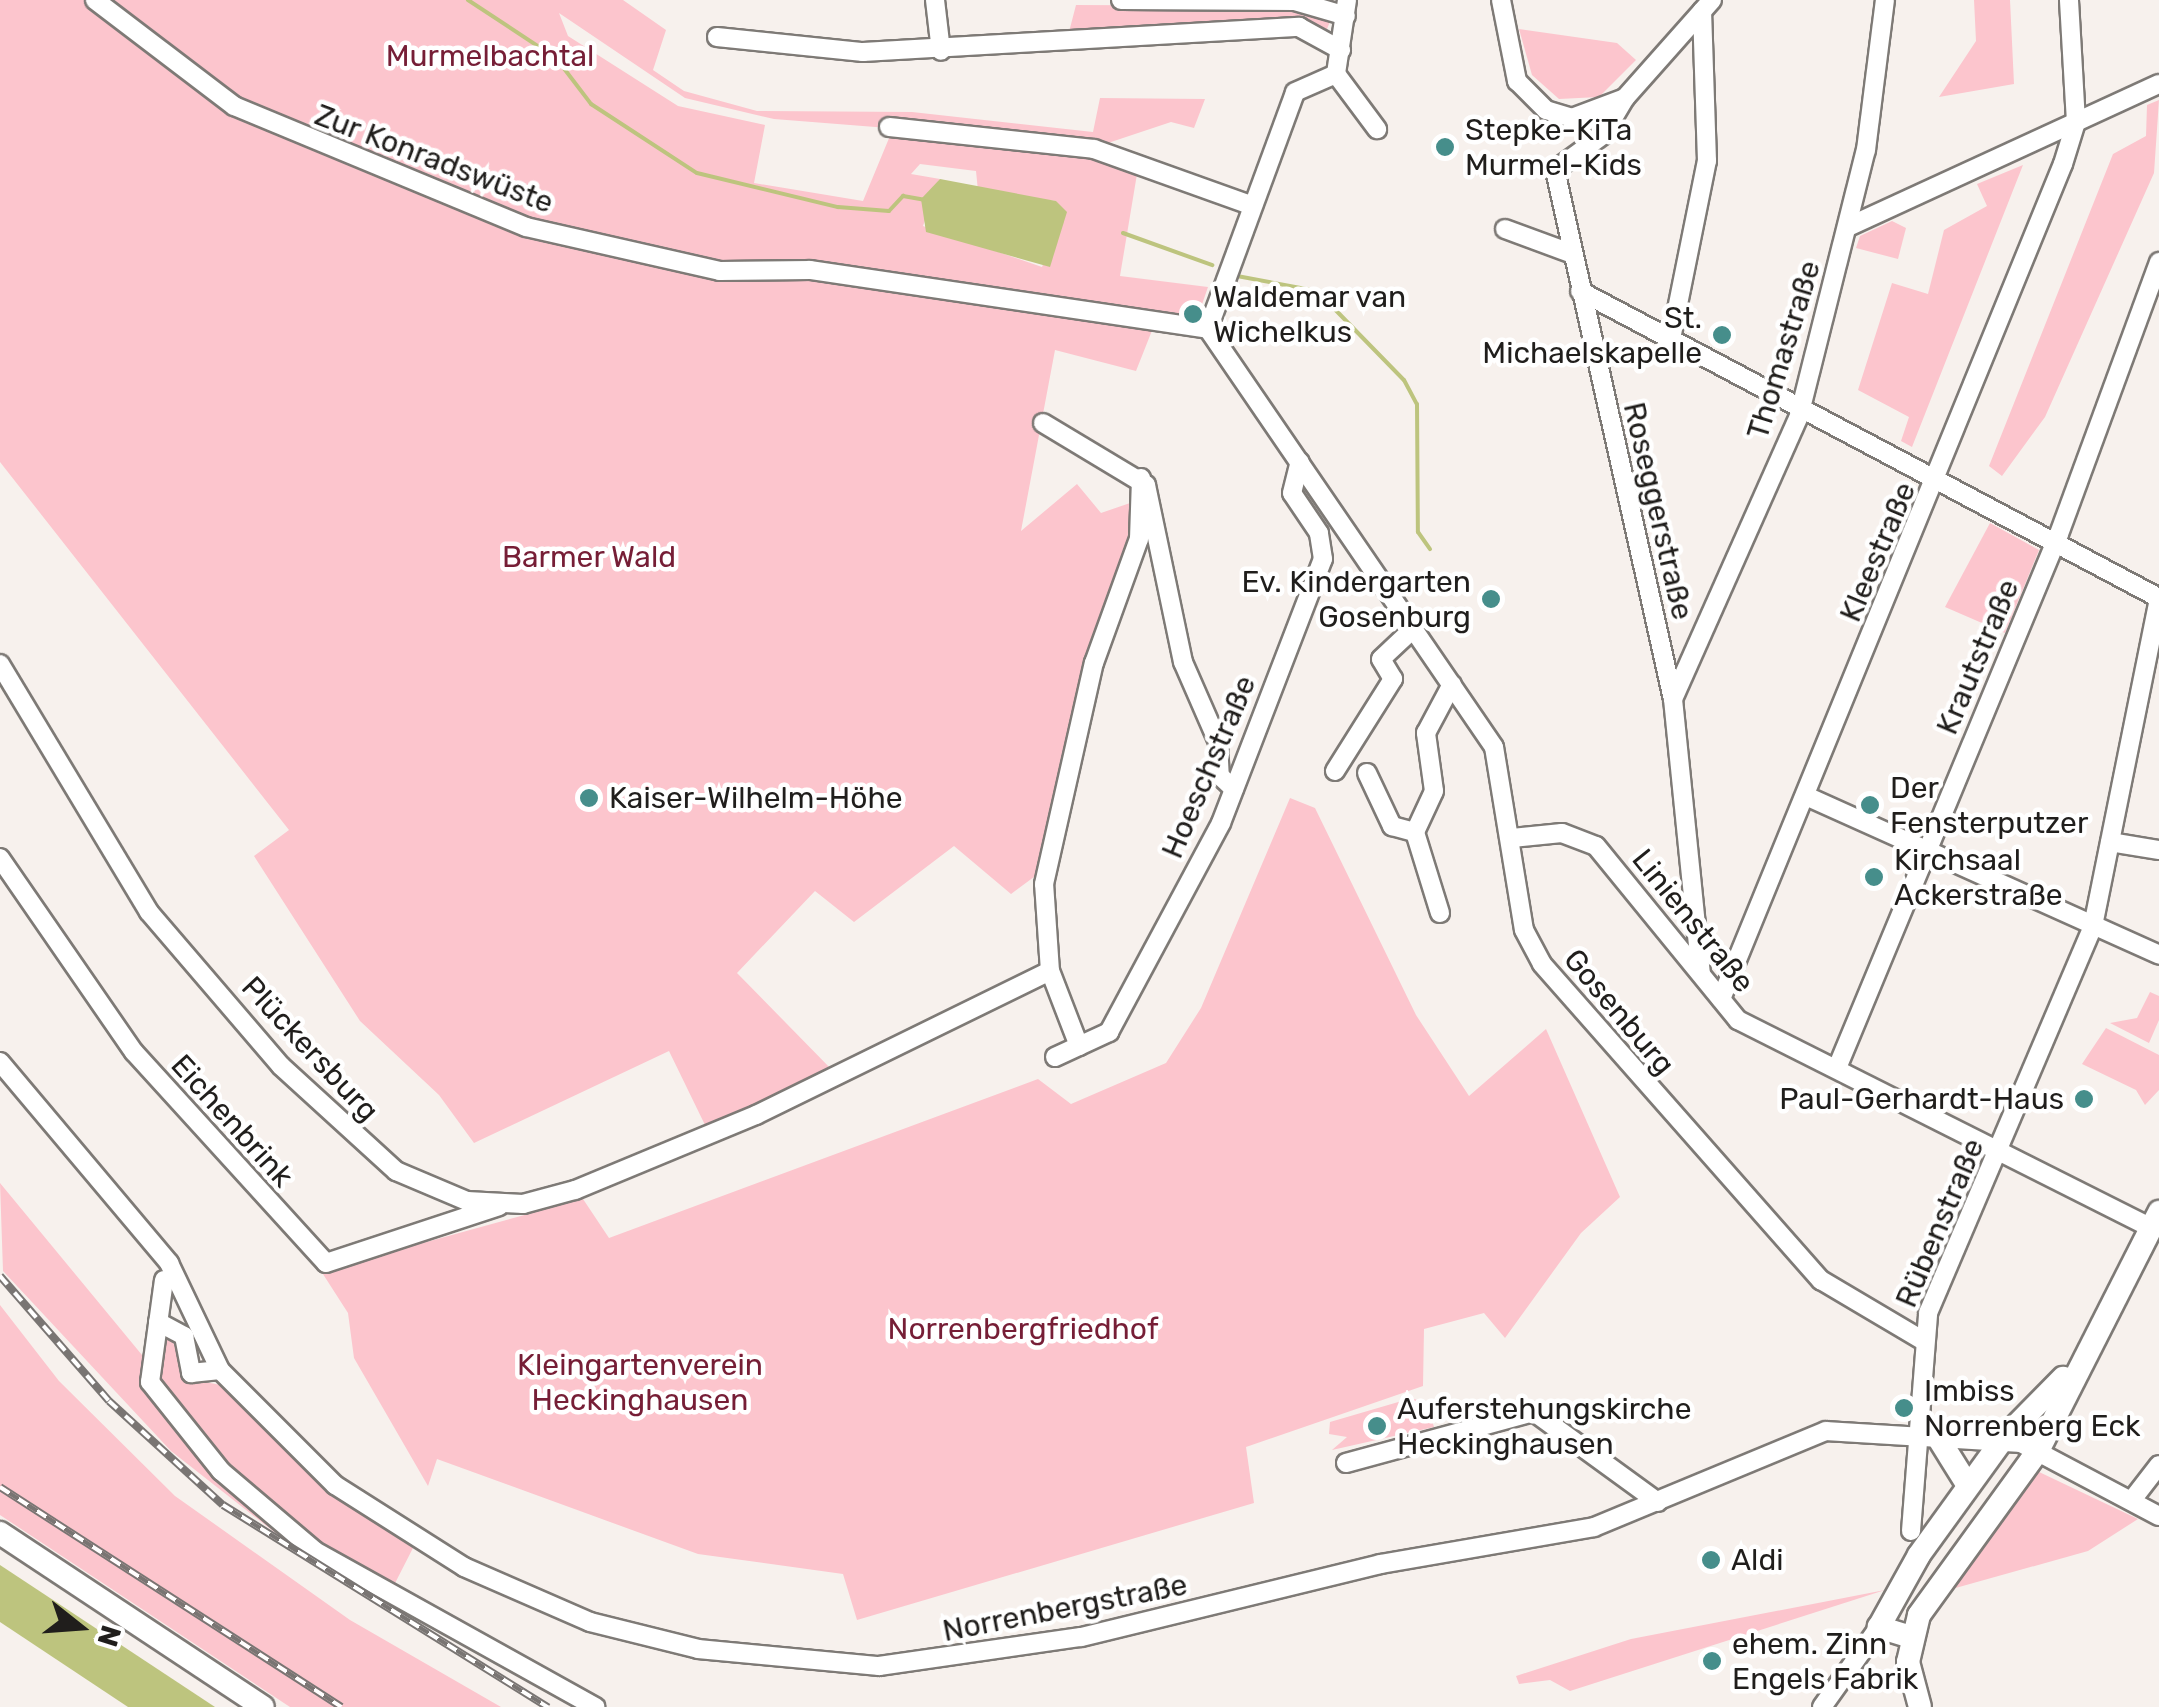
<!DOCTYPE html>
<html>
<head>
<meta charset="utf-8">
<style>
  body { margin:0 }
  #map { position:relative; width:2159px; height:1707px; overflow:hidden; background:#f7f1ed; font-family:Rubik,sans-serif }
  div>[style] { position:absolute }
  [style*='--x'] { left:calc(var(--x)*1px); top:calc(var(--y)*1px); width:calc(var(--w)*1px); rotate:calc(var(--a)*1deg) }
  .green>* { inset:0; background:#fcc5cd }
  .water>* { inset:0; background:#bdc47e }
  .stream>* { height:4px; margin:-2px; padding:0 2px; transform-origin:2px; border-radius:2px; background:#bdc47e }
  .roads { filter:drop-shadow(2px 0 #7e7a76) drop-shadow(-2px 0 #7e7a76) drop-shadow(0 2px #7e7a76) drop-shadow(0 -2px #7e7a76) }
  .minor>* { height:18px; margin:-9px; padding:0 9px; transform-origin:9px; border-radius:9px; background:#fff }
  .major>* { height:22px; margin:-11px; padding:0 11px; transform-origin:11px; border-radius:11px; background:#fff }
  .rail>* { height:8px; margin-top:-4px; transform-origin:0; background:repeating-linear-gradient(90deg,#fff 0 11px,#797573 0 22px); box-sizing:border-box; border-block:2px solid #797573 }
  .dots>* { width:28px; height:28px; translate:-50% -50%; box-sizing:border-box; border:5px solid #fff; border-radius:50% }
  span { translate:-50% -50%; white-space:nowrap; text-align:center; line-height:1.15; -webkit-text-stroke:9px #fff; paint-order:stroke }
  .park-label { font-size:30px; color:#761e36 }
  .poi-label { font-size:30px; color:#201e1c }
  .left { translate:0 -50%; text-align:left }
  .right { translate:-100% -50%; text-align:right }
  .street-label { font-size:30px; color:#201e1c }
  .north { position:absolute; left:30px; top:1577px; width:100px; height:100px; -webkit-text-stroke:8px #fff; paint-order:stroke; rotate:107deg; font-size:28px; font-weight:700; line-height:40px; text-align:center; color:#201e1c }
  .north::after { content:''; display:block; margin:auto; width:35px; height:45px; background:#201e1c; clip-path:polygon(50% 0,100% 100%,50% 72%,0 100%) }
</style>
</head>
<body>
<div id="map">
  <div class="green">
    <div style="clip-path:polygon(evenodd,0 0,623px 0,666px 30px,653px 70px,684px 91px,757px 111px,912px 112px,1093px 132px,1100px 98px,1205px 99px,1194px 128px,1171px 122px,1102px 145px,774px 119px,685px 98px,559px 13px,568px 36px,678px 106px,765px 125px,754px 183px,863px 201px,892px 131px,1090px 156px,1137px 174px,1120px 276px,1208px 287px,1197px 319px,1153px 328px,1136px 371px,1055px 350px,1021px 531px,1077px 484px,1101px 513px,1133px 502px,1133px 536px,1038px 874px,1011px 894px,954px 846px,854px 922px,815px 891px,737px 973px,834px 1072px,705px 1125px,669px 1051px,474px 1143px,439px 1095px,360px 1021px,254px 856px,289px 830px,0 462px,0 0,920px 164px,976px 171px,978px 191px,990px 194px,1056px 201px,1061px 220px,1042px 267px,923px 226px,940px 179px,911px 174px,920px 164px)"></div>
    <div style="clip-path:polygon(1974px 0,2010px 0,2014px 84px,1939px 97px,1976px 41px)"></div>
    <div style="clip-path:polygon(1076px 5px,1288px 6px,1331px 19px,1327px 29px,1284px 17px,1069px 32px)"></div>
    <div style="clip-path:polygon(1519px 29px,1617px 43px,1636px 60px,1599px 97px,1559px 99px,1532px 75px)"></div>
    <div style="clip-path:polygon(2159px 100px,2154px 173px,2045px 417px,2002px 476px,1989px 466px,2113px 154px,2146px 136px,2147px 105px)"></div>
    <div style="clip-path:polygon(2023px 165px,1912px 447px,1901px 441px,1909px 417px,1858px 390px,1892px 283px,1928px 294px,1944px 230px,1987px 206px,1977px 184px)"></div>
    <div style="clip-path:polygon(1892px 221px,1906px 228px,1898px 259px,1856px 248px,1860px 236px)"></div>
    <div style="clip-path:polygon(1990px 523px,2039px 550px,2005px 633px,1945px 607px)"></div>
    <div style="clip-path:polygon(1290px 798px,1315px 808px,1416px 1015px,1469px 1096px,1546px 1029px,1620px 1197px,1581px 1233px,1505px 1338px,1484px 1313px,1424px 1329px,1423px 1386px,1246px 1447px,1254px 1503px,857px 1620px,843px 1574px,698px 1554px,437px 1459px,428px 1486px,354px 1358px,348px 1313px,321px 1271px,583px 1199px,609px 1238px,1038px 1079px,1071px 1104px,1166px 1063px,1201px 1008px)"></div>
    <div style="clip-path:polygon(2150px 992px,2159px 996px,2159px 1020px,2149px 1043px,2110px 1023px,2137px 1018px)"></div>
    <div style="clip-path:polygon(2106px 1028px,2159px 1055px,2159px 1090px,2145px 1105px,2136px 1090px,2082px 1064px)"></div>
    <div style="clip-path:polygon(0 1183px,142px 1355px,145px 1383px,174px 1428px,310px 1560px,171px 1451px,3px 1271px)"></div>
    <div style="clip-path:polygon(0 1305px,59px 1381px,175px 1496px,350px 1620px,501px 1707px,290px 1707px,0 1515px)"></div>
    <div style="clip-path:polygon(168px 1330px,188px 1379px,221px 1385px,325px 1488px,414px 1546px,390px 1593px,232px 1476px,158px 1389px,155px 1345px)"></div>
    <div style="clip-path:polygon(1412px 1398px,1427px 1404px,1434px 1427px,1332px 1450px,1347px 1437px,1329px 1434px,1330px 1422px)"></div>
    <div style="clip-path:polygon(2037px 1471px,2138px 1519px,2088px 1551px,1952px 1589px)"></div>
    <div style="clip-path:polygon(1885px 1590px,1570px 1691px,1550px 1680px,1519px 1684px,1516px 1676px,1631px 1639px)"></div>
  </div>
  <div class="water">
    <div style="clip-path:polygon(940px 179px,1056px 201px,1067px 212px,1050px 267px,926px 232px,921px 199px)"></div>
    <div style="clip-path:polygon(0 1565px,215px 1707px,128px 1707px,0 1622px)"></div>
  </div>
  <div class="stream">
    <div style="--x:468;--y:0;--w:105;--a:33.4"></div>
    <div style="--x:556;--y:58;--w:58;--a:52.7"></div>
    <div style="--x:591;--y:104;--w:126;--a:33.1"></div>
    <div style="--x:697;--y:173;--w:145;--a:13.6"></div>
    <div style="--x:838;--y:207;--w:51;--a:4.5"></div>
    <div style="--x:889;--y:211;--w:21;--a:-47"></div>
    <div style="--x:903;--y:196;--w:23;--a:10"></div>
    <div style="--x:1123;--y:233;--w:95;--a:19.8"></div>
    <div style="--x:1237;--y:276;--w:81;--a:10.6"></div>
    <div style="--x:1317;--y:291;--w:124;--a:45.7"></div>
    <div style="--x:1404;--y:380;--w:27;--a:62"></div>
    <div style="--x:1417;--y:404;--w:128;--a:89.6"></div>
    <div style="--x:1418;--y:532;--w:21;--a:55"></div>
  </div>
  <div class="roads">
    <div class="minor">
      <div style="--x:95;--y:0;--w:175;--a:37.3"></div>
      <div style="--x:234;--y:106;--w:316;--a:22.5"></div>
      <div style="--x:526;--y:227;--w:199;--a:12.8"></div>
      <div style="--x:720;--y:271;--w:90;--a:-0.6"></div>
      <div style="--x:810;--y:270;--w:402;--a:8.4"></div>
      <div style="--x:935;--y:0;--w:51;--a:83.3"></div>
      <div style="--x:1121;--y:0;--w:174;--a:0.3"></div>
      <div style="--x:1295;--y:1;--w:53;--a:16.4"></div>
      <div style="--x:1347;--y:0;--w:75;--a:98.5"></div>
      <div style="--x:1336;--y:74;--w:69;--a:53.3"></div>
      <div style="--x:1501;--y:0;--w:83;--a:78.8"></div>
      <div style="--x:1517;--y:81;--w:41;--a:45"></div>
      <div style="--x:1546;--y:110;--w:27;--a:17"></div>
      <div style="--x:1572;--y:118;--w:57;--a:-20.7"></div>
      <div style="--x:1625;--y:98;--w:131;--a:-48.4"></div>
      <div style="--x:717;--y:37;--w:147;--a:5.9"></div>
      <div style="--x:863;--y:52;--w:437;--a:-3.3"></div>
      <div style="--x:1299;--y:27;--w:48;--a:28.7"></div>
      <div style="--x:1625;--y:98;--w:43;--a:120.7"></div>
      <div style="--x:1603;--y:135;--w:59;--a:143.9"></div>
      <div style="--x:1555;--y:170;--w:542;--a:77.43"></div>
      <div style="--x:1673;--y:699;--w:275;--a:84.2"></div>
      <div style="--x:889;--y:127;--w:206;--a:6.1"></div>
      <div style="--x:1094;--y:149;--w:166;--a:19.7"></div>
      <div style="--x:1850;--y:226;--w:340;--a:-24.7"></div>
      <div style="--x:1505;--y:229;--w:72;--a:20.2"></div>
      <div style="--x:1580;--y:291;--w:655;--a:27.93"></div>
      <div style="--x:1208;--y:329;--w:506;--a:55.62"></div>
      <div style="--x:1494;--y:747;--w:185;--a:80.7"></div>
      <div style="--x:1524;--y:930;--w:38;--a:62"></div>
      <div style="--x:1542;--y:964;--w:422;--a:48.6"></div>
      <div style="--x:1821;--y:1280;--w:117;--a:30.7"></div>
      <div style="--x:1208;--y:329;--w:252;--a:-69.8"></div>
      <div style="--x:1295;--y:92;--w:45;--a:-23.7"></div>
      <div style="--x:1671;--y:339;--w:182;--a:-78.6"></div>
      <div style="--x:1707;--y:161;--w:150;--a:-91.9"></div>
      <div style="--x:1043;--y:423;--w:120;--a:31"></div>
      <div style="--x:1146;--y:485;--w:181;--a:78.2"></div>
      <div style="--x:1183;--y:662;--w:87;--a:66.4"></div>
      <div style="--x:1218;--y:742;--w:34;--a:87"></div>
      <div style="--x:1220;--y:776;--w:19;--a:43"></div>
      <div style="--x:0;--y:664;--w:289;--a:59"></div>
      <div style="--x:149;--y:912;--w:203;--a:49.4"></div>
      <div style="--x:281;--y:1066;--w:156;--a:42.4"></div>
      <div style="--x:396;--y:1171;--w:77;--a:22.9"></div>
      <div style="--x:467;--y:1201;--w:56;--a:3.1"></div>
      <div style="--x:523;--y:1204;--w:54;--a:-15.1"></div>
      <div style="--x:575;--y:1190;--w:196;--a:-22.5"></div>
      <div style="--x:756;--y:1115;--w:327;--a:-26.1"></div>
      <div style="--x:1673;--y:699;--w:310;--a:-66"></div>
      <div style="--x:1799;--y:416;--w:274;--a:-75.9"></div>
      <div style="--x:1866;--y:150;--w:151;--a:-82.8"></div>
      <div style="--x:1335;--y:771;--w:109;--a:-57.8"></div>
      <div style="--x:1393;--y:679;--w:23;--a:-121"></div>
      <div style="--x:1381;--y:659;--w:44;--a:-43.2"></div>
      <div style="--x:1367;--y:773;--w:59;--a:64.7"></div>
      <div style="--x:1392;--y:826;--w:24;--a:15"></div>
      <div style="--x:1806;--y:796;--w:387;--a:24.2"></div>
      <div style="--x:1512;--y:838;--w:50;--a:-5.7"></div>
      <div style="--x:1562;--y:833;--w:36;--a:21"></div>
      <div style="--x:1596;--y:846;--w:225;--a:50.8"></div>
      <div style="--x:1738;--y:1020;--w:462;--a:26.7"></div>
      <div style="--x:2110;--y:842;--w:50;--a:9.3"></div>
      <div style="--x:0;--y:858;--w:236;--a:55.4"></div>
      <div style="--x:134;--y:1052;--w:285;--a:47.7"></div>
      <div style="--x:326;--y:1263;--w:182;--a:-18.2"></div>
      <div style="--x:1440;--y:913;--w:85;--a:-107.2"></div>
      <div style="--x:1415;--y:832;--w:45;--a:-65.1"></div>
      <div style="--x:1434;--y:791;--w:59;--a:-97.9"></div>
      <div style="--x:1426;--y:733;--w:55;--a:-62"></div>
      <div style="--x:1721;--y:999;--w:902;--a:-67.73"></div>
      <div style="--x:2063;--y:164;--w:44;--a:-72.8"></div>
      <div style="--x:2076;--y:122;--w:122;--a:-93.3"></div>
      <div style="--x:1079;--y:1046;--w:80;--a:-111.1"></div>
      <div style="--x:1050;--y:971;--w:87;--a:-93.9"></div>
      <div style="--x:1044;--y:884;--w:227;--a:-77.3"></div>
      <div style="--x:1094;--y:663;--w:132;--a:-70.1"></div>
      <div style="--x:1139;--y:539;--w:61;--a:-88.1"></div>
      <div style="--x:1055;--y:1057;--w:60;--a:-24.8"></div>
      <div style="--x:1109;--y:1032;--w:237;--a:-61.8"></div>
      <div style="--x:1221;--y:823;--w:283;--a:-68.9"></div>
      <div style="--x:1323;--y:559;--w:26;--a:-99"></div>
      <div style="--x:1319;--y:533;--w:48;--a:-124"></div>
      <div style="--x:1292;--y:493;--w:32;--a:-76"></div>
      <div style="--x:0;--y:1062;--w:263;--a:49.9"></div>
      <div style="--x:169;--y:1263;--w:119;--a:64.5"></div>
      <div style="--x:220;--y:1370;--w:163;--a:45"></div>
      <div style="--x:335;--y:1485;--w:153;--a:32.4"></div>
      <div style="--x:464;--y:1567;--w:137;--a:23.6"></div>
      <div style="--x:590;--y:1622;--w:111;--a:14"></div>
      <div style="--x:698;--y:1649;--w:182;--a:5.4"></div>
      <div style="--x:879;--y:1666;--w:204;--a:-8.2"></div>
      <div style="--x:1081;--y:1637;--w:308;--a:-13.7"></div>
      <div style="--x:1380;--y:1564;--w:217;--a:-9.8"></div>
      <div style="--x:1594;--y:1527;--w:251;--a:-22.5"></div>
      <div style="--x:1826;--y:1431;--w:195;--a:3.5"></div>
      <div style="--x:2021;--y:1443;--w:156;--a:27.9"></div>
      <div style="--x:1837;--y:1068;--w:578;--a:-67.43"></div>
      <div style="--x:2059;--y:534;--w:290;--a:-69.8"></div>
      <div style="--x:164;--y:1280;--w:103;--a:97.8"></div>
      <div style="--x:150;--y:1382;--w:114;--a:51.4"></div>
      <div style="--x:221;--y:1471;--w:123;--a:40.4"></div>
      <div style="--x:315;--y:1551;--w:321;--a:29.1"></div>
      <div style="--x:158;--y:1322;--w:30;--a:28"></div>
      <div style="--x:184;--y:1336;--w:38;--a:79"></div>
      <div style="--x:191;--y:1373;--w:29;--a:-6"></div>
      <div style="--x:1346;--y:1463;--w:195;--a:-15.2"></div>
      <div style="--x:1534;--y:1412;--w:153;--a:36"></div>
      <div style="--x:2132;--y:1500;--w:44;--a:-52.4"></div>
      <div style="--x:1911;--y:1531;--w:219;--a:-85.5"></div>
      <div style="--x:1928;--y:1313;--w:421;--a:-66.9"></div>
      <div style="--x:2093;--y:926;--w:333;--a:-78.6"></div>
      <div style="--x:1822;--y:1707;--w:98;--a:-54.5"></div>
    </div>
    <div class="major">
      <div style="--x:1937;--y:1436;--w:57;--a:58"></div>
      <div style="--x:0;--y:1533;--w:315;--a:33.5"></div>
      <div style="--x:1911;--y:1637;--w:34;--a:-163"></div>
      <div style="--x:1879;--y:1627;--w:82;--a:-60.9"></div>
      <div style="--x:1919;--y:1555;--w:143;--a:-54.1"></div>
      <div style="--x:2003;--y:1439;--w:86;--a:-45.5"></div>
      <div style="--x:1920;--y:1707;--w:47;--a:-104.9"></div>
      <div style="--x:1908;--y:1662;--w:48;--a:-76.8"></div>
      <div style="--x:1919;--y:1615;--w:205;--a:-54.1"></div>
      <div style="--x:2039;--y:1449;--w:266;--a:-63.1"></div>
    </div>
  </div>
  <div class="rail">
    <div style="--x:0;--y:1276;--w:166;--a:48.9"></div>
    <div style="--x:109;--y:1401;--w:154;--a:42.4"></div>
    <div style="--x:223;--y:1505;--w:383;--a:31.9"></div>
    <div style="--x:0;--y:1487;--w:406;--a:32.8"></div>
  </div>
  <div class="dots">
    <div style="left:1445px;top:147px;background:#468e8b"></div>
    <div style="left:1193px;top:314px;background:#468e8b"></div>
    <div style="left:1722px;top:335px;background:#468e8b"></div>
    <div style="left:1491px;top:599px;background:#468e8b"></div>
    <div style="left:589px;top:798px;background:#468e8b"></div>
    <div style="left:1870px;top:805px;background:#468e8b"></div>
    <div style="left:1874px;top:877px;background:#468e8b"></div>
    <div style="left:2084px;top:1099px;background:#468e8b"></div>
    <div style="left:1904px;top:1408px;background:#468e8b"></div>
    <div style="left:1377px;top:1426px;background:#468e8b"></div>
    <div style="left:1711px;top:1560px;background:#468e8b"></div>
    <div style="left:1712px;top:1661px;background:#468e8b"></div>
  </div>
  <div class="park-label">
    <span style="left:490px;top:56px">Murmelbachtal</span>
    <span style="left:589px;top:557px">Barmer Wald</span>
    <span style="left:1023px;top:1329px">Norrenbergfriedhof</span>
    <span style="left:640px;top:1382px">Kleingartenverein<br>Heckinghausen</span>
  </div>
  <div class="poi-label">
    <span class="left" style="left:1465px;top:147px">Stepke-KiTa<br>Murmel-Kids</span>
    <span class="left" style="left:1213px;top:314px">Waldemar van<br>Wichelkus</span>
    <span class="right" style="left:1702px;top:335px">St.<br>Michaelskapelle</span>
    <span class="right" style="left:1471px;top:599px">Ev. Kindergarten<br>Gosenburg</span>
    <span class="left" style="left:1890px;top:805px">Der<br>Fensterputzer</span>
    <span class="left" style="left:609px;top:798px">Kaiser-Wilhelm-Höhe</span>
    <span class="left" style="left:1894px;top:877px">Kirchsaal<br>Ackerstraße</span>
    <span class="right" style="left:2064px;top:1099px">Paul-Gerhardt-Haus</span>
    <span class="left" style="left:1924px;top:1408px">Imbiss<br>Norrenberg Eck</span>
    <span class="left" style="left:1397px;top:1426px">Auferstehungskirche<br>Heckinghausen</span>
    <span class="left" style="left:1731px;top:1560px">Aldi</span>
    <span class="left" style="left:1732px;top:1661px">ehem. Zinn<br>Engels Fabrik</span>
  </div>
  <div class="street-label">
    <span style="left:434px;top:159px;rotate:21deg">Zur Konradswüste</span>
    <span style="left:1784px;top:350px;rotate:-73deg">Thomastraße</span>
    <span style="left:1658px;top:511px;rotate:77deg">Roseggerstraße</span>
    <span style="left:1878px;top:552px;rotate:-67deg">Kleestraße</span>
    <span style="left:1978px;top:657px;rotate:-67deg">Krautstraße</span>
    <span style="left:1209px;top:767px;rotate:-67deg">Hoeschstraße</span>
    <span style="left:1693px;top:921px;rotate:51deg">Linienstraße</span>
    <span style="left:1619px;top:1012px;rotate:50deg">Gosenburg</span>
    <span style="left:310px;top:1049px;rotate:47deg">Plückersburg</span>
    <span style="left:232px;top:1121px;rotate:48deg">Eichenbrink</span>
    <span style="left:1940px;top:1223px;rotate:-67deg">Rübenstraße</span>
    <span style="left:1065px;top:1608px;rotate:-11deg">Norrenbergstraße</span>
  </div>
  <div class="north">N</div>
</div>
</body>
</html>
